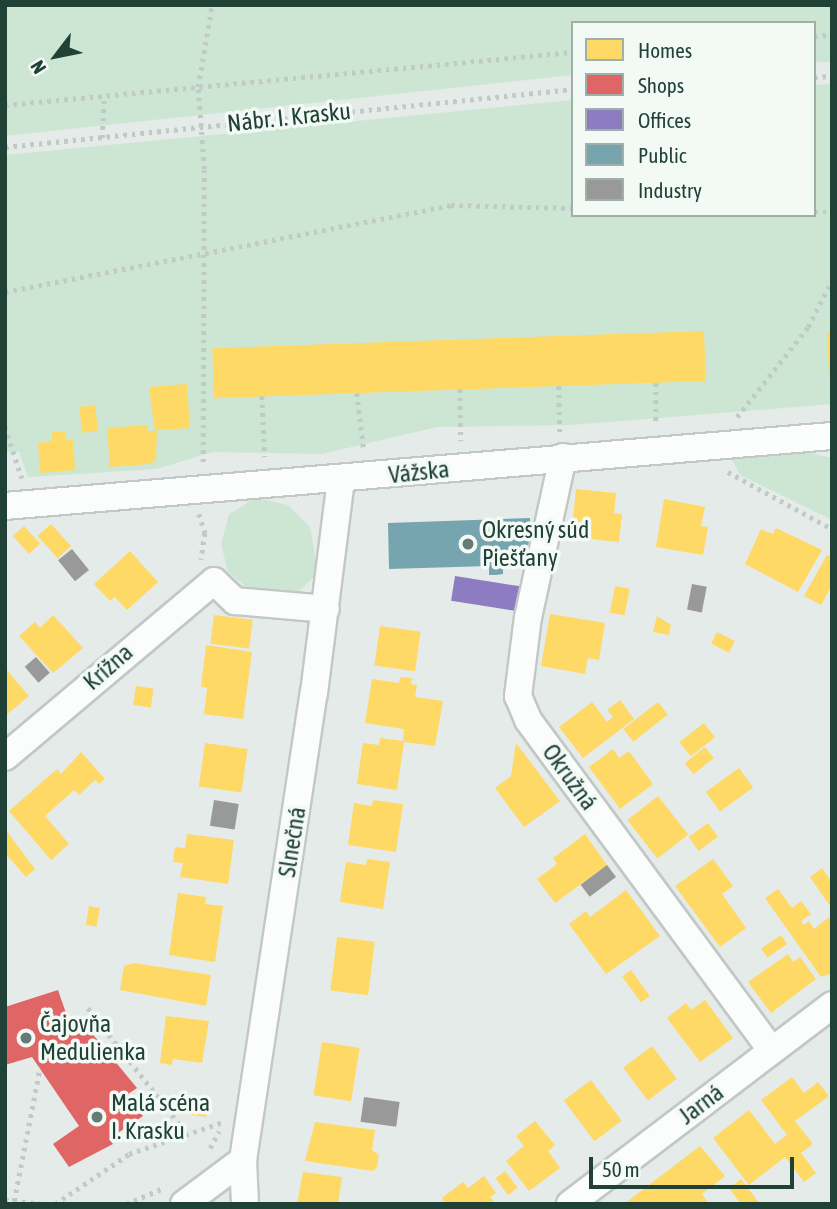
<!DOCTYPE html>
<html>
<head>
<meta charset="utf-8">
<style>
  body { margin:0 }
  #map { position:relative; width:837px; height:1209px; overflow:hidden; background:#e5ebe8; font-family:"Asap Condensed",sans-serif }
  div>[style] { position:absolute }
  [style*='--x'] { left:calc(var(--x)*1px); top:calc(var(--y)*1px); width:calc(var(--w)*1px); rotate:calc(var(--a)*1deg) }
  .green>* { inset:0; background:#cde6d3 }
  .homes>* { inset:0; background:#ffd966; transform-origin:0 0 }
  .shops>* { inset:0; background:#e06666 }
  .offices>* { inset:0; background:#8e7cc3; transform-origin:0 0 }
  .public>* { inset:0; background:#76a5af }
  .industry>* { inset:0; background:#999; transform-origin:0 0 }
  .path>* { height:4.5px; margin-top:-2.25px; transform-origin:0; background:repeating-linear-gradient(90deg,#c1cbc6 0 3.5px,transparent 0 8.5px) }
  .roads { filter:drop-shadow(2px 0 #c2c8c5) drop-shadow(-2px 0 #c2c8c5) drop-shadow(0 2px #c2c8c5) drop-shadow(0 -2px #c2c8c5) }
  .street>* { height:26px; margin:-13px; padding:0 13px; transform-origin:13px; border-radius:13px; background:#fbfcfc }
  .dots>* { width:19px; height:19px; translate:-50% -50%; box-sizing:border-box; border:4px solid #f3faf6; border-radius:50% }
  span { translate:-50% -50%; white-space:nowrap; text-align:center; line-height:1.15; -webkit-text-stroke:7px #f3faf6; paint-order:stroke }
  .street-label { font-size:24px; color:#204136 }
  .poi-label { font-size:24px; color:#204136 }
  .left { translate:0 -50%; text-align:left }
  .frame { position:absolute; inset:0; border:7px solid #204136; pointer-events:none }
  .legend { position:absolute; left:571px; top:21px; width:245px; height:196px; box-sizing:border-box; background:#f3faf6; border:2px solid #9fb0a9; margin:0; padding:9px 12px; list-style:none; font-size:21px; color:#204136 }
  .legend li { display:flex; align-items:center; gap:14px; height:35px }
  .legend b { width:35px; border:2px solid #9fb0a9 }
  .north { position:absolute; left:21px; top:21px; width:70px; height:70px; -webkit-text-stroke:5px #f3faf6; paint-order:stroke; rotate:238deg; font-size:19px; font-weight:700; line-height:28px; text-align:center; color:#204136 }
  .north::after { content:''; display:block; margin:auto; width:24px; height:32px; background:#204136; clip-path:polygon(50% 0,100% 100%,50% 72%,0 100%) }
  .scale { position:absolute; left:589px; top:1157px; width:205px; height:32px; box-sizing:border-box; border:4px solid #204136; border-top:0; padding-left:9px; font-size:21px; line-height:24px; white-space:nowrap; color:#204136; -webkit-text-stroke:5px #f3faf6; paint-order:stroke }
</style>
</head>
<body>
<div id="map">
  <div class="green">
    <div style="clip-path:polygon(5px 5px,832px 5px,832px 62px,814px 62px,814px 23px,573px 23px,573px 75px,5px 136px)"></div>
    <div style="clip-path:polygon(832px 84px,832px 404px,571px 425px,437px 427px,322px 454px,212px 452px,157px 469px,28px 477px,19px 452px,5px 452px,5px 155px,573px 100px,573px 215px,814px 215px,814px 85px)"></div>
    <div style="clip-path:polygon(809px 453px,832px 458px,832px 520px,740px 475px,732px 459px)"></div>
    <div style="clip-path:polygon(256px 498px,288px 505px,310px 527px,316px 561px,313px 578px,300px 590px,283px 595px,251px 591px,228px 572px,221px 544px,229px 514px)"></div>
  </div>
  <div class="homes">
    <div style="left:704px;top:331px;width:50px;height:492px;rotate:88deg"></div>
    <div style="clip-path:polygon(827px 331px,832px 331px,832px 376px,829px 376px)"></div>
    <div style="clip-path:polygon(187px 384px,190px 428px,157px 430px,156px 460px,149px 464px,110px 467px,107px 428px,147px 425px,148px 431px,155px 431px,149px 387px)"></div>
    <div style="left:95px;top:405px;width:26px;height:16px;rotate:83deg"></div>
    <div style="clip-path:polygon(65px 431px,65px 440px,73px 439px,75px 470px,40px 473px,38px 443px,52px 441px,52px 432px)"></div>
    <div style="clip-path:polygon(576px 489px,616px 493px,614px 513px,622px 514px,619px 542px,571px 537px)"></div>
    <div style="clip-path:polygon(664px 499px,705px 507px,701px 526px,708px 527px,703px 555px,656px 547px)"></div>
    <div style="left:51px;top:524px;width:30px;height:18px;rotate:48deg"></div>
    <div style="left:24px;top:526px;width:24px;height:15px;rotate:48deg"></div>
    <div style="clip-path:polygon(776px 528px,822px 550px,798px 592px,745px 564px,761px 529px,773px 534px)"></div>
    <div style="clip-path:polygon(130px 551px,158px 582px,127px 610px,115px 597px,110px 601px,94px 584px)"></div>
    <div style="clip-path:polygon(827px 555px,832px 557px,832px 585px,821px 605px,804px 596px)"></div>
    <div style="left:615px;top:586px;width:15px;height:27px;rotate:11deg"></div>
    <div style="clip-path:polygon(550px 614px,605px 623px,599px 660px,588px 658px,585px 674px,541px 666px)"></div>
    <div style="clip-path:polygon(53px 615px,83px 648px,53px 673px,19px 636px,35px 622px,40px 628px)"></div>
    <div style="left:214px;top:615px;width:39px;height:29px;rotate:7deg"></div>
    <div style="clip-path:polygon(657px 616px,671px 625px,669px 635px,653px 632px)"></div>
    <div style="left:380px;top:626px;width:41px;height:40px;rotate:8deg"></div>
    <div style="left:717px;top:632px;width:20px;height:13px;rotate:27deg"></div>
    <div style="clip-path:polygon(206px 645px,252px 652px,243px 719px,204px 714px,207px 688px,201px 687px)"></div>
    <div style="clip-path:polygon(5px 668px,29px 696px,5px 716px)"></div>
    <div style="clip-path:polygon(400px 677px,412px 678px,411px 684px,417px 685px,415px 697px,443px 701px,435px 746px,404px 742px,397px 790px,357px 784px,363px 743px,379px 745px,380px 738px,403px 741px,404px 729px,365px 723px,372px 679px,399px 683px)"></div>
    <div style="left:136px;top:686px;width:18px;height:19px;rotate:9deg"></div>
    <div style="clip-path:polygon(620px 700px,634px 719px,583px 758px,559px 727px,592px 702px,607px 722px,613px 717px,607px 710px)"></div>
    <div style="left:658px;top:702px;width:16px;height:44px;rotate:52deg"></div>
    <div style="left:704px;top:723px;width:18px;height:31px;rotate:52deg"></div>
    <div style="left:205px;top:743px;width:43px;height:44px;rotate:8deg"></div>
    <div style="clip-path:polygon(516px 743px,560px 801px,524px 827px,495px 788px,511px 776px)"></div>
    <div style="left:705px;top:747px;width:14px;height:26px;rotate:51deg"></div>
    <div style="clip-path:polygon(613px 749px,619px 758px,629px 751px,653px 784px,620px 809px,589px 767px)"></div>
    <div style="clip-path:polygon(81px 752px,105px 779px,99px 784px,95px 780px,79px 795px,74px 790px,45px 816px,69px 844px,51px 860px,9px 811px,57px 769px,61px 774px)"></div>
    <div style="left:739px;top:768px;width:24px;height:41px;rotate:54deg"></div>
    <div style="left:658px;top:796px;width:49px;height:39px;rotate:52deg"></div>
    <div style="clip-path:polygon(373px 800px,403px 804px,396px 852px,348px 845px,354px 803px,372px 806px)"></div>
    <div style="left:708px;top:823px;width:17px;height:24px;rotate:54deg"></div>
    <div style="clip-path:polygon(5px 829px,35px 869px,26px 877px,5px 853px)"></div>
    <div style="clip-path:polygon(187px 834px,234px 840px,228px 884px,180px 877px,183px 863px,173px 862px,175px 847px,185px 848px)"></div>
    <div style="clip-path:polygon(585px 834px,607px 865px,555px 903px,537px 879px,557px 864px,553px 858px)"></div>
    <div style="clip-path:polygon(367px 859px,390px 862px,383px 909px,340px 902px,346px 862px,366px 865px)"></div>
    <div style="clip-path:polygon(713px 859px,733px 886px,722px 894px,746px 928px,720px 947px,675px 886px)"></div>
    <div style="clip-path:polygon(822px 868px,832px 882px,830px 906px,810px 877px)"></div>
    <div style="clip-path:polygon(778px 889px,792px 908px,801px 901px,811px 914px,801px 921px,804px 925px,809px 921px,814px 929px,829px 917px,832px 921px,832px 973px,821px 977px,765px 898px)"></div>
    <div style="clip-path:polygon(626px 890px,660px 936px,606px 974px,569px 924px,586px 911px,590px 917px)"></div>
    <div style="clip-path:polygon(178px 893px,206px 897px,205px 904px,223px 906px,215px 962px,169px 955px)"></div>
    <div style="left:89px;top:906px;width:11px;height:19px;rotate:10deg"></div>
    <div style="left:781px;top:935px;width:11px;height:24px;rotate:56deg"></div>
    <div style="left:337px;top:937px;width:38px;height:54px;rotate:7deg"></div>
    <div style="clip-path:polygon(788px 954px,793px 962px,800px 957px,816px 979px,771px 1013px,748px 982px)"></div>
    <div style="clip-path:polygon(134px 963px,211px 975px,206px 1006px,120px 990px,124px 966px)"></div>
    <div style="left:631px;top:970px;width:32px;height:11px;rotate:54deg"></div>
    <div style="clip-path:polygon(705px 1000px,733px 1038px,700px 1062px,667px 1018px,686px 1003px,691px 1010px)"></div>
    <div style="clip-path:polygon(166px 1016px,209px 1021px,202px 1063px,173px 1059px,172px 1065px,160px 1063px)"></div>
    <div style="left:322px;top:1042px;width:38px;height:54px;rotate:9deg"></div>
    <div style="left:652px;top:1046px;width:41px;height:36px;rotate:53deg"></div>
    <div style="clip-path:polygon(792px 1077px,804px 1093px,818px 1082px,829px 1096px,795px 1121px,813px 1144px,801px 1153px,816px 1173px,804px 1182px,785px 1157px,749px 1185px,713px 1138px,749px 1110px,775px 1144px,787px 1135px,761px 1100px)"></div>
    <div style="left:591px;top:1080px;width:51px;height:34px;rotate:53deg"></div>
    <div style="left:188px;top:1102px;width:20px;height:12px;rotate:9deg"></div>
    <div style="clip-path:polygon(535px 1121px,555px 1145px,548px 1151px,560px 1168px,529px 1191px,506px 1161px,524px 1146px,516px 1136px)"></div>
    <div style="clip-path:polygon(315px 1122px,375px 1130px,372px 1150px,379px 1155px,377px 1167px,373px 1171px,305px 1161px)"></div>
    <div style="clip-path:polygon(700px 1146px,725px 1176px,702px 1194px,709px 1204px,624px 1204px)"></div>
    <div style="left:505px;top:1171px;width:21px;height:12px;rotate:53deg"></div>
    <div style="clip-path:polygon(303px 1172px,342px 1177px,338px 1204px,297px 1204px)"></div>
    <div style="clip-path:polygon(484px 1176px,496px 1193px,490px 1197px,495px 1204px,446px 1204px,442px 1198px,463px 1182px,468px 1188px)"></div>
    <div style="clip-path:polygon(741px 1179px,760px 1204px,741px 1204px,729px 1188px)"></div>
  </div>
  <div class="shops">
    <div style="clip-path:polygon(58px 990px,67px 1016px,79px 1031px,85px 1025px,137px 1088px,128px 1094px,143px 1116px,109px 1139px,113px 1144px,69px 1167px,53px 1144px,79px 1126px,32px 1057px,5px 1065px,5px 1007px)"></div>
  </div>
  <div class="offices">
    <div style="left:455px;top:576px;width:66px;height:25px;rotate:9deg"></div>
  </div>
  <div class="public">
    <div style="clip-path:polygon(530px 518px,532px 565px,503px 565px,503px 574px,496px 575px,489px 575px,489px 566px,389px 569px,388px 523px)"></div>
  </div>
  <div class="industry">
    <div style="left:72px;top:549px;width:27px;height:18px;rotate:51deg"></div>
    <div style="left:692px;top:584px;width:15px;height:26px;rotate:11deg"></div>
    <div style="left:36px;top:657px;width:21px;height:15px;rotate:49deg"></div>
    <div style="left:214px;top:800px;width:25px;height:26px;rotate:9deg"></div>
    <div style="left:607px;top:865px;width:15px;height:33px;rotate:53deg"></div>
    <div style="left:364px;top:1097px;width:36px;height:25px;rotate:8deg"></div>
  </div>
  <div class="path">
    <div style="--x:814;--y:36;--w:18;--a:-3"></div>
    <div style="--x:814;--y:77;--w:18;--a:-3"></div>
    <div style="--x:5;--y:105;--w:570;--a:-5.33"></div>
    <div style="--x:102;--y:138;--w:41;--a:-87.2"></div>
    <div style="--x:5;--y:147;--w:571;--a:-5.83"></div>
    <div style="--x:814;--y:212;--w:18;--a:0"></div>
    <div style="--x:5;--y:292;--w:454;--a:-11"></div>
    <div style="--x:451;--y:205;--w:122;--a:1.4"></div>
    <div style="--x:656;--y:383;--w:43;--a:90"></div>
    <div style="--x:559;--y:386;--w:48;--a:88.8"></div>
    <div style="--x:460;--y:389;--w:52;--a:88.9"></div>
    <div style="--x:357;--y:393;--w:58;--a:83.1"></div>
    <div style="--x:262;--y:396;--w:61;--a:87.2"></div>
    <div style="--x:737;--y:417;--w:115;--a:-51.7"></div>
    <div style="--x:808;--y:327;--w:53;--a:-62.9"></div>
    <div style="--x:5;--y:427;--w:54;--a:71.6"></div>
    <div style="--x:203;--y:462;--w:293;--a:-89.8"></div>
    <div style="--x:204;--y:169;--w:82;--a:-94.2"></div>
    <div style="--x:198;--y:87;--w:83;--a:-80.3"></div>
    <div style="--x:728;--y:472;--w:119;--a:28.7"></div>
    <div style="--x:199;--y:514;--w:20;--a:72"></div>
    <div style="--x:205;--y:533;--w:27;--a:98"></div>
    <div style="--x:88;--y:1008;--w:160;--a:51.8"></div>
    <div style="--x:210;--y:1148;--w:19;--a:-62"></div>
    <div style="--x:5;--y:1200;--w:36;--a:6"></div>
    <div style="--x:14;--y:1201;--w:136;--a:-79"></div>
    <div style="--x:55;--y:1204;--w:89;--a:-34"></div>
    <div style="--x:129;--y:1154;--w:99;--a:-18.8"></div>
    <div style="--x:126;--y:1204;--w:38;--a:-23"></div>
  </div>
  <div class="roads">
    <div class="street">
      <div style="--x:563;--y:457;--w:164;--a:102.3"></div>
      <div style="--x:528;--y:617;--w:80;--a:97.2"></div>
      <div style="--x:518;--y:696;--w:26;--a:67"></div>
      <div style="--x:528;--y:720;--w:410;--a:53.6"></div>
      <div style="--x:5;--y:506;--w:830;--a:-4.84"></div>
      <div style="--x:5;--y:757;--w:273;--a:-40.1"></div>
      <div style="--x:214;--y:581;--w:29;--a:44"></div>
      <div style="--x:235;--y:601;--w:91;--a:5"></div>
      <div style="--x:184;--y:1204;--w:74;--a:-36.7"></div>
      <div style="--x:245;--y:1204;--w:44;--a:-92.6"></div>
      <div style="--x:243;--y:1160;--w:472;--a:-81.4"></div>
      <div style="--x:314;--y:693;--w:215;--a:-82.8"></div>
      <div style="--x:570;--y:1204;--w:329;--a:-37.2"></div>
    </div>
  </div>
  <div class="dots">
    <div style="left:468px;top:544px;background:#657c74"></div>
    <div style="left:26px;top:1038px;background:#657c74"></div>
    <div style="left:97px;top:1117px;background:#657c74"></div>
  </div>
  <div class="street-label">
    <span style="left:289px;top:117px;rotate:-6deg">Nábr. I. Krasku</span>
    <span style="left:419px;top:472px;rotate:-6deg">Vážska</span>
    <span style="left:108px;top:667px;rotate:-41deg">Krížna</span>
    <span style="left:570px;top:777px;rotate:54deg">Okružná</span>
    <span style="left:292px;top:842px;rotate:-81deg">Slnečná</span>
    <span style="left:701px;top:1104px;rotate:-37deg">Jarná</span>
  </div>
  <div class="poi-label">
    <span class="left" style="left:482px;top:544px">Okresný súd<br>Piešťany</span>
    <span class="left" style="left:40px;top:1038px">Čajovňa<br>Medulienka</span>
    <span class="left" style="left:111px;top:1117px">Malá scéna<br>I. Krasku</span>
  </div>
  <div class="frame"></div>
  <ul class="legend">
  <li><b style="height:19px;background:#ffd966"></b>Homes</li>
  <li><b style="height:19px;background:#e06666"></b>Shops</li>
  <li><b style="height:19px;background:#8e7cc3"></b>Offices</li>
  <li><b style="height:19px;background:#76a5af"></b>Public</li>
  <li><b style="height:19px;background:#999"></b>Industry</li>
  </ul>
  <div class="north">N</div>
  <div class="scale">50 m</div>
</div>
</body>
</html>
